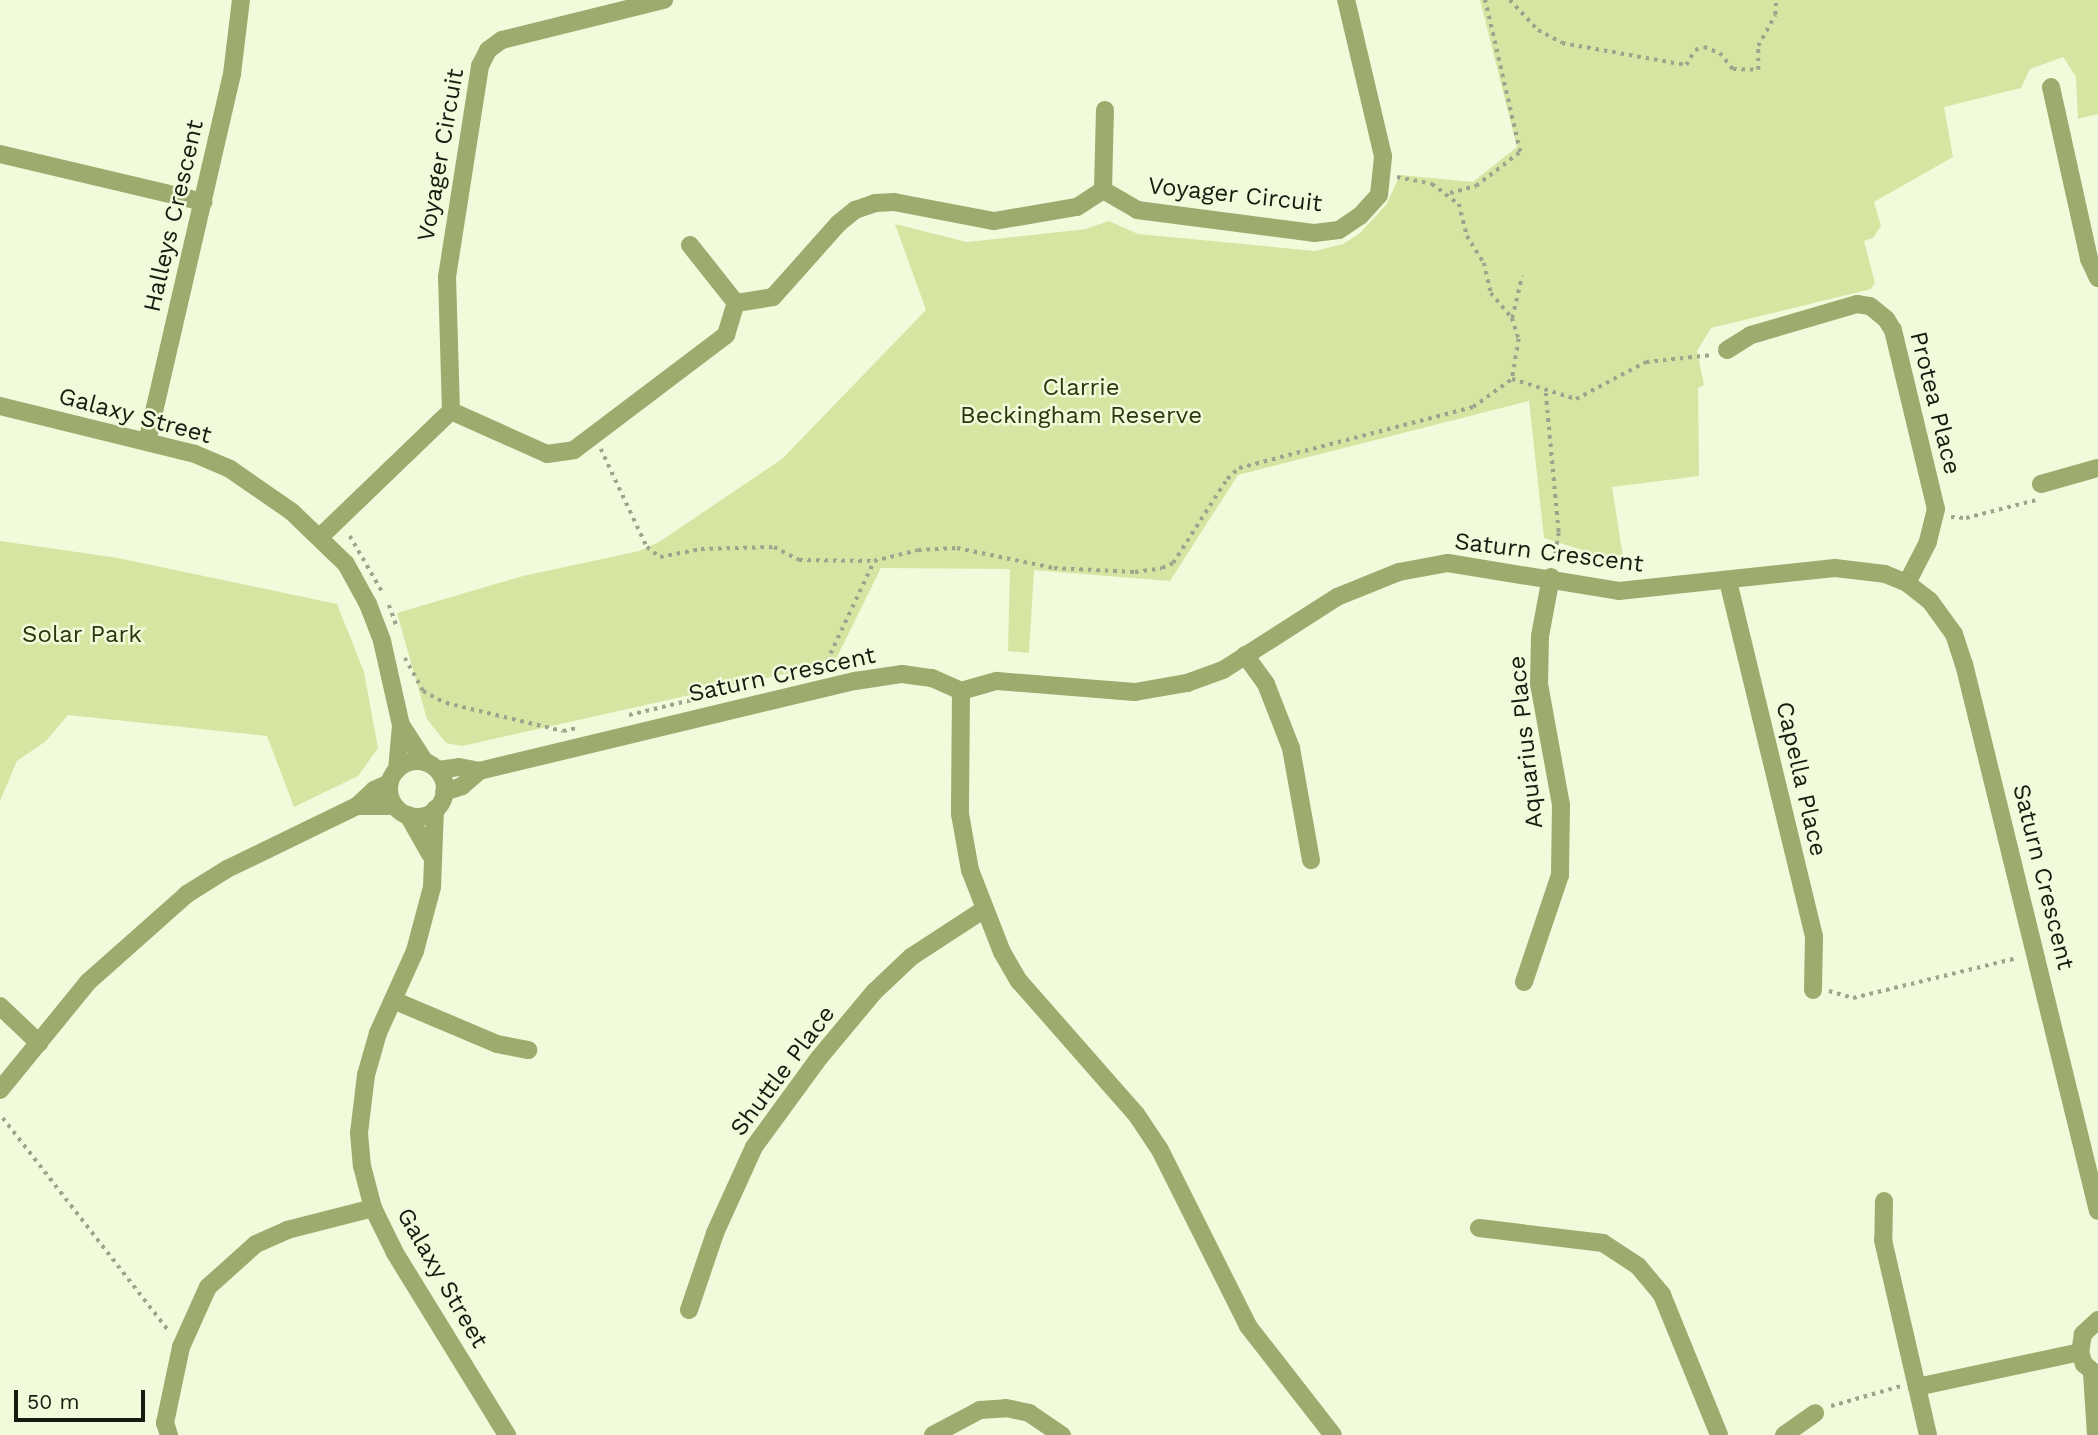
<!DOCTYPE html>
<html>
<head>
<meta charset="utf-8">
<style>
  body { margin:0 }
  #map { position:relative; width:2098px; height:1435px; overflow:hidden; background:#f1fadb; font-family:"Work Sans",sans-serif }
  div>[style] { position:absolute }
  [style*='--x'] { left:calc(var(--x)*1px); top:calc(var(--y)*1px); width:calc(var(--w)*1px); rotate:calc(var(--a)*1deg) }
  .green>* { inset:0; background:#d5e6a3 }
  .path>* { height:3.5px; margin-top:-1.75px; transform-origin:0; background:repeating-linear-gradient(90deg,#9da48d 0 3.5px,transparent 0 8.5px) }
  .street>* { height:18px; margin:-9px; padding:0 9px; transform-origin:9px; border-radius:9px; background:#9cab6e }
  .street>.ring { margin:-9px; padding:0; box-sizing:content-box; background:none; border:18px solid #9cab6e; border-radius:50% }
  span { translate:-50% -50%; white-space:nowrap; text-align:center; line-height:1.15; -webkit-text-stroke:5px #f1fadb; paint-order:stroke }
  .street-label { font-size:24px; color:#181b10 }
  .park-label { font-size:24px; color:#2d360b }
  .scale { position:absolute; left:14px; top:1390px; width:131px; height:32px; box-sizing:border-box; border:4px solid #181b10; border-top:0; padding-left:9px; font-size:21px; line-height:24px; white-space:nowrap; color:#181b10; -webkit-text-stroke:5px #f1fadb; paint-order:stroke }
</style>
</head>
<body>
<div id="map">
  <div class="green">
    <div style="clip-path:polygon(1480px 0,2098px 0,2098px 114px,2078px 119px,2076px 77px,2063px 57px,2030px 69px,2021px 88px,1944px 107px,1953px 157px,1874px 202px,1881px 226px,1873px 238px,1864px 241px,1875px 283px,1871px 289px,1711px 328px,1697px 351px,1704px 385px,1698px 388px,1699px 476px,1612px 487px,1624px 563px,1544px 538px,1529px 401px,1238px 475px,1170px 581px,1034px 570px,1029px 653px,1008px 651px,1010px 569px,881px 568px,834px 663px,462px 746px,446px 743px,427px 719px,397px 613px,523px 576px,639px 551px,659px 542px,782px 459px,926px 310px,895px 224px,967px 242px,1086px 229px,1109px 221px,1138px 234px,1315px 251px,1343px 244px,1360px 233px,1386px 205px,1400px 175px,1473px 182px,1517px 147px)"></div>
    <div style="clip-path:polygon(0 541px,118px 558px,337px 604px,364px 672px,378px 748px,358px 776px,294px 807px,267px 736px,68px 715px,46px 741px,17px 761px,0 801px)"></div>
  </div>
  <div class="path">
    <div style="--x:1510;--y:0;--w:41;--a:47"></div>
    <div style="--x:1538;--y:30;--w:27;--a:28"></div>
    <div style="--x:1562;--y:43;--w:126;--a:10.1"></div>
    <div style="--x:1686;--y:65;--w:17;--a:-59"></div>
    <div style="--x:1695;--y:50;--w:9;--a:-18"></div>
    <div style="--x:1704;--y:47;--w:17;--a:21"></div>
    <div style="--x:1720;--y:53;--w:21;--a:51"></div>
    <div style="--x:1733;--y:69;--w:25;--a:2"></div>
    <div style="--x:1758;--y:70;--w:24;--a:-90"></div>
    <div style="--x:1758;--y:46;--w:35;--a:-61"></div>
    <div style="--x:1775;--y:15;--w:15;--a:-86"></div>
    <div style="--x:1397;--y:177;--w:36;--a:11"></div>
    <div style="--x:1432;--y:184;--w:34;--a:37"></div>
    <div style="--x:1459;--y:204;--w:33;--a:76"></div>
    <div style="--x:1467;--y:236;--w:32;--a:58"></div>
    <div style="--x:1484;--y:263;--w:31;--a:77"></div>
    <div style="--x:1491;--y:293;--w:33;--a:50"></div>
    <div style="--x:1512;--y:318;--w:22;--a:72"></div>
    <div style="--x:1519;--y:339;--w:41;--a:99.9"></div>
    <div style="--x:1450;--y:193;--w:27;--a:-15"></div>
    <div style="--x:1476;--y:186;--w:56;--a:-37.7"></div>
    <div style="--x:1520;--y:152;--w:156;--a:-103"></div>
    <div style="--x:1512;--y:318;--w:43;--a:-76.6"></div>
    <div style="--x:1546;--y:393;--w:141;--a:84.7"></div>
    <div style="--x:1559;--y:533;--w:29;--a:100"></div>
    <div style="--x:601;--y:449;--w:108;--a:64.9"></div>
    <div style="--x:647;--y:547;--w:16;--a:38"></div>
    <div style="--x:660;--y:557;--w:42;--a:-11"></div>
    <div style="--x:701;--y:549;--w:73;--a:-1.6"></div>
    <div style="--x:774;--y:547;--w:28;--a:27"></div>
    <div style="--x:799;--y:560;--w:75;--a:0.8"></div>
    <div style="--x:1951;--y:517;--w:15;--a:4"></div>
    <div style="--x:1966;--y:518;--w:72;--a:-14.4"></div>
    <div style="--x:350;--y:536;--w:68;--a:60"></div>
    <div style="--x:389;--y:605;--w:23;--a:70"></div>
    <div style="--x:405;--y:658;--w:38;--a:61"></div>
    <div style="--x:423;--y:691;--w:26;--a:28"></div>
    <div style="--x:446;--y:703;--w:120;--a:13.5"></div>
    <div style="--x:563;--y:731;--w:14;--a:-12"></div>
    <div style="--x:823;--y:669;--w:119;--a:-64.7"></div>
    <div style="--x:874;--y:561;--w:45;--a:-14"></div>
    <div style="--x:918;--y:550;--w:39;--a:-3"></div>
    <div style="--x:957;--y:548;--w:99;--a:11.7"></div>
    <div style="--x:1054;--y:568;--w:81;--a:2.8"></div>
    <div style="--x:1135;--y:572;--w:27;--a:-8"></div>
    <div style="--x:1162;--y:568;--w:12;--a:-24"></div>
    <div style="--x:1173;--y:563;--w:100;--a:-57.3"></div>
    <div style="--x:1227;--y:479;--w:16;--a:-43"></div>
    <div style="--x:1239;--y:468;--w:242;--a:-14.6"></div>
    <div style="--x:1473;--y:407;--w:48;--a:-35.7"></div>
    <div style="--x:1512;--y:379;--w:67;--a:17.4"></div>
    <div style="--x:1576;--y:399;--w:79;--a:-27.9"></div>
    <div style="--x:1646;--y:362;--w:66;--a:-6.1"></div>
    <div style="--x:629;--y:715;--w:133;--a:-13.5"></div>
    <div style="--x:1829;--y:991;--w:25;--a:16"></div>
    <div style="--x:1853;--y:998;--w:169;--a:-13.7"></div>
    <div style="--x:3;--y:1118;--w:270;--a:52.1"></div>
    <div style="--x:1831;--y:1406;--w:73;--a:-15.9"></div>
  </div>
  <div class="street">
    <div style="--x:2051;--y:87;--w:176;--a:77.5"></div>
    <div style="--x:2089;--y:259;--w:21;--a:65"></div>
    <div style="--x:0;--y:154;--w:209;--a:13.3"></div>
    <div style="--x:1103;--y:190;--w:80;--a:-88.6"></div>
    <div style="--x:690;--y:245;--w:74;--a:51.6"></div>
    <div style="--x:1727;--y:350;--w:28;--a:-32"></div>
    <div style="--x:1751;--y:335;--w:110;--a:-16.3"></div>
    <div style="--x:1857;--y:304;--w:13;--a:9"></div>
    <div style="--x:1870;--y:306;--w:21;--a:39"></div>
    <div style="--x:1886;--y:319;--w:13;--a:58"></div>
    <div style="--x:1893;--y:330;--w:184;--a:76.5"></div>
    <div style="--x:1936;--y:509;--w:34;--a:104"></div>
    <div style="--x:1928;--y:542;--w:46;--a:117.1"></div>
    <div style="--x:0;--y:406;--w:201;--a:13.8"></div>
    <div style="--x:195;--y:454;--w:38;--a:23"></div>
    <div style="--x:230;--y:469;--w:75;--a:34.7"></div>
    <div style="--x:292;--y:512;--w:75;--a:43.9"></div>
    <div style="--x:346;--y:564;--w:46;--a:61.2"></div>
    <div style="--x:368;--y:604;--w:40;--a:69"></div>
    <div style="--x:382;--y:641;--w:86;--a:77.3"></div>
    <div style="--x:401;--y:725;--w:44;--a:57"></div>
    <div style="--x:451;--y:411;--w:105;--a:24.1"></div>
    <div style="--x:547;--y:454;--w:27;--a:-8"></div>
    <div style="--x:574;--y:450;--w:191;--a:-37.1"></div>
    <div style="--x:726;--y:335;--w:34;--a:-73"></div>
    <div style="--x:736;--y:303;--w:37;--a:-9"></div>
    <div style="--x:773;--y:297;--w:99;--a:-48.3"></div>
    <div style="--x:839;--y:223;--w:21;--a:-39"></div>
    <div style="--x:855;--y:210;--w:21;--a:-19"></div>
    <div style="--x:875;--y:203;--w:19;--a:-3"></div>
    <div style="--x:894;--y:202;--w:102;--a:10.8"></div>
    <div style="--x:994;--y:221;--w:84;--a:-9.6"></div>
    <div style="--x:1077;--y:207;--w:31;--a:-33"></div>
    <div style="--x:1103;--y:190;--w:39;--a:30"></div>
    <div style="--x:1137;--y:210;--w:178;--a:7.4"></div>
    <div style="--x:1314;--y:233;--w:25;--a:-7"></div>
    <div style="--x:1339;--y:230;--w:25;--a:-34"></div>
    <div style="--x:1360;--y:216;--w:28;--a:-48"></div>
    <div style="--x:1379;--y:195;--w:39;--a:-84"></div>
    <div style="--x:1383;--y:156;--w:160;--a:-103.3"></div>
    <div style="--x:451;--y:411;--w:134;--a:-91.7"></div>
    <div style="--x:447;--y:277;--w:214;--a:-81.1"></div>
    <div style="--x:480;--y:66;--w:18;--a:-63"></div>
    <div style="--x:488;--y:50;--w:17;--a:-36"></div>
    <div style="--x:502;--y:40;--w:167;--a:-13.9"></div>
    <div style="--x:147;--y:442;--w:378;--a:-77"></div>
    <div style="--x:232;--y:74;--w:75;--a:-83.1"></div>
    <div style="--x:2041;--y:484;--w:59;--a:-15.7"></div>
    <div style="--x:321;--y:536;--w:180;--a:-43.9"></div>
    <div style="--x:1728;--y:581;--w:366;--a:76.4"></div>
    <div style="--x:1814;--y:937;--w:53;--a:91.1"></div>
    <div style="--x:1245;--y:655;--w:36;--a:54"></div>
    <div style="--x:1266;--y:684;--w:69;--a:68.7"></div>
    <div style="--x:1291;--y:748;--w:114;--a:79.9"></div>
    <div style="--x:961;--y:691;--w:123;--a:90.5"></div>
    <div style="--x:960;--y:814;--w:57;--a:79.9"></div>
    <div style="--x:970;--y:870;--w:88;--a:68.7"></div>
    <div style="--x:1002;--y:952;--w:34;--a:60"></div>
    <div style="--x:1019;--y:981;--w:177;--a:48.7"></div>
    <div style="--x:1136;--y:1114;--w:43;--a:56.3"></div>
    <div style="--x:1160;--y:1150;--w:197;--a:63.4"></div>
    <div style="--x:1248;--y:1326;--w:138;--a:52.1"></div>
    <div class="ring" style="left:389px;top:761px;width:38px;height:38px"></div>
    <div style="--x:397;--y:770;--w:45;--a:-84.9"></div>
    <div style="--x:438;--y:770;--w:21;--a:-8"></div>
    <div style="--x:459;--y:767;--w:20;--a:11"></div>
    <div style="--x:479;--y:771;--w:387;--a:-13.5"></div>
    <div style="--x:855;--y:681;--w:48;--a:-8.5"></div>
    <div style="--x:902;--y:674;--w:30;--a:8"></div>
    <div style="--x:932;--y:678;--w:32;--a:24"></div>
    <div style="--x:961;--y:691;--w:37;--a:-16"></div>
    <div style="--x:997;--y:681;--w:138;--a:4.6"></div>
    <div style="--x:1135;--y:692;--w:53;--a:-9.8"></div>
    <div style="--x:1187;--y:683;--w:38;--a:-20"></div>
    <div style="--x:1223;--y:670;--w:135;--a:-32.6"></div>
    <div style="--x:1337;--y:597;--w:67;--a:-22"></div>
    <div style="--x:1399;--y:572;--w:50;--a:-10.4"></div>
    <div style="--x:1448;--y:563;--w:173;--a:9.3"></div>
    <div style="--x:1619;--y:591;--w:217;--a:-6.1"></div>
    <div style="--x:1835;--y:568;--w:50;--a:6.8"></div>
    <div style="--x:1885;--y:574;--w:24;--a:22"></div>
    <div style="--x:1907;--y:583;--w:29;--a:38"></div>
    <div style="--x:1930;--y:601;--w:41;--a:54"></div>
    <div style="--x:1954;--y:634;--w:32;--a:72"></div>
    <div style="--x:1964;--y:664;--w:563;--a:76.24"></div>
    <div style="--x:444;--y:792;--w:19;--a:-18"></div>
    <div style="--x:462;--y:786;--w:23;--a:-41"></div>
    <div style="--x:357;--y:806;--w:38;--a:0"></div>
    <div style="--x:435;--y:809;--w:78;--a:92.2"></div>
    <div style="--x:432;--y:887;--w:66;--a:104.9"></div>
    <div style="--x:415;--y:951;--w:90;--a:114.3"></div>
    <div style="--x:378;--y:1033;--w:44;--a:105.9"></div>
    <div style="--x:366;--y:1075;--w:58;--a:96.9"></div>
    <div style="--x:359;--y:1133;--w:33;--a:85"></div>
    <div style="--x:362;--y:1166;--w:43;--a:75.3"></div>
    <div style="--x:373;--y:1208;--w:50;--a:63.9"></div>
    <div style="--x:395;--y:1253;--w:214;--a:58.4"></div>
    <div style="--x:408;--y:815;--w:45;--a:60.6"></div>
    <div style="--x:1524;--y:982;--w:113;--a:-71.4"></div>
    <div style="--x:1560;--y:875;--w:70;--a:-89.2"></div>
    <div style="--x:1561;--y:805;--w:123;--a:-100.3"></div>
    <div style="--x:1539;--y:684;--w:48;--a:-88.8"></div>
    <div style="--x:1540;--y:636;--w:60;--a:-79.4"></div>
    <div style="--x:393;--y:1000;--w:113;--a:22.9"></div>
    <div style="--x:497;--y:1044;--w:32;--a:11"></div>
    <div style="--x:0;--y:1006;--w:54;--a:43.5"></div>
    <div style="--x:0;--y:1090;--w:139;--a:-50.8"></div>
    <div style="--x:88;--y:982;--w:132;--a:-41.6"></div>
    <div style="--x:187;--y:894;--w:47;--a:-32"></div>
    <div style="--x:227;--y:869;--w:144;--a:-25.9"></div>
    <div style="--x:357;--y:806;--w:23;--a:-43"></div>
    <div style="--x:374;--y:790;--w:17;--a:-24"></div>
    <div style="--x:1884;--y:1201;--w:39;--a:91"></div>
    <div style="--x:1883;--y:1240;--w:151;--a:77"></div>
    <div style="--x:1917;--y:1387;--w:167;--a:-12.1"></div>
    <div style="--x:1479;--y:1228;--w:125;--a:6.9"></div>
    <div style="--x:1603;--y:1243;--w:42;--a:33.3"></div>
    <div style="--x:1638;--y:1266;--w:38;--a:50"></div>
    <div style="--x:1662;--y:1295;--w:151;--a:67.8"></div>
    <div style="--x:689;--y:1310;--w:81;--a:-71.3"></div>
    <div style="--x:715;--y:1233;--w:94;--a:-65.6"></div>
    <div style="--x:754;--y:1147;--w:110;--a:-53.9"></div>
    <div style="--x:819;--y:1058;--w:86;--a:-50.2"></div>
    <div style="--x:874;--y:992;--w:51;--a:-43.4"></div>
    <div style="--x:911;--y:957;--w:86;--a:-33.1"></div>
    <div style="--x:2098;--y:1320;--w:21;--a:137"></div>
    <div style="--x:2083;--y:1334;--w:18;--a:99"></div>
    <div style="--x:2080;--y:1352;--w:13;--a:72"></div>
    <div style="--x:2084;--y:1364;--w:18;--a:41"></div>
    <div style="--x:2092;--y:1373;--w:62;--a:86.3"></div>
    <div style="--x:1917;--y:1387;--w:49;--a:77.1"></div>
    <div style="--x:169;--y:1435;--w:13;--a:-108"></div>
    <div style="--x:165;--y:1423;--w:78;--a:-78.1"></div>
    <div style="--x:181;--y:1347;--w:66;--a:-65.8"></div>
    <div style="--x:208;--y:1287;--w:64;--a:-41.9"></div>
    <div style="--x:256;--y:1244;--w:34;--a:-24"></div>
    <div style="--x:287;--y:1230;--w:89;--a:-14.3"></div>
    <div style="--x:933;--y:1435;--w:53;--a:-28"></div>
    <div style="--x:980;--y:1410;--w:26;--a:-4"></div>
    <div style="--x:1006;--y:1408;--w:24;--a:12"></div>
    <div style="--x:1029;--y:1413;--w:40;--a:34"></div>
    <div style="--x:1784;--y:1435;--w:38;--a:-35"></div>
  </div>
  <div class="street-label">
    <span style="left:441px;top:155px;rotate:-80deg">Voyager Circuit</span>
    <span style="left:1235px;top:195px;rotate:6deg">Voyager Circuit</span>
    <span style="left:174px;top:216px;rotate:-77deg">Halleys Crescent</span>
    <span style="left:1935px;top:403px;rotate:76deg">Protea Place</span>
    <span style="left:135px;top:416px;rotate:15deg">Galaxy Street</span>
    <span style="left:1549px;top:553px;rotate:7deg">Saturn Crescent</span>
    <span style="left:782px;top:675px;rotate:-12deg">Saturn Crescent</span>
    <span style="left:1526px;top:742px;rotate:-96deg">Aquarius Place</span>
    <span style="left:1801px;top:779px;rotate:77deg">Capella Place</span>
    <span style="left:2043px;top:877px;rotate:76deg">Saturn Crescent</span>
    <span style="left:783px;top:1071px;rotate:-53deg">Shuttle Place</span>
    <span style="left:442px;top:1278px;rotate:60deg">Galaxy Street</span>
  </div>
  <div class="park-label">
    <span style="left:1081px;top:402px">Clarrie<br>Beckingham Reserve</span>
    <span style="left:82px;top:635px">Solar Park</span>
  </div>
  <div class="scale">50 m</div>
</div>
</body>
</html>
